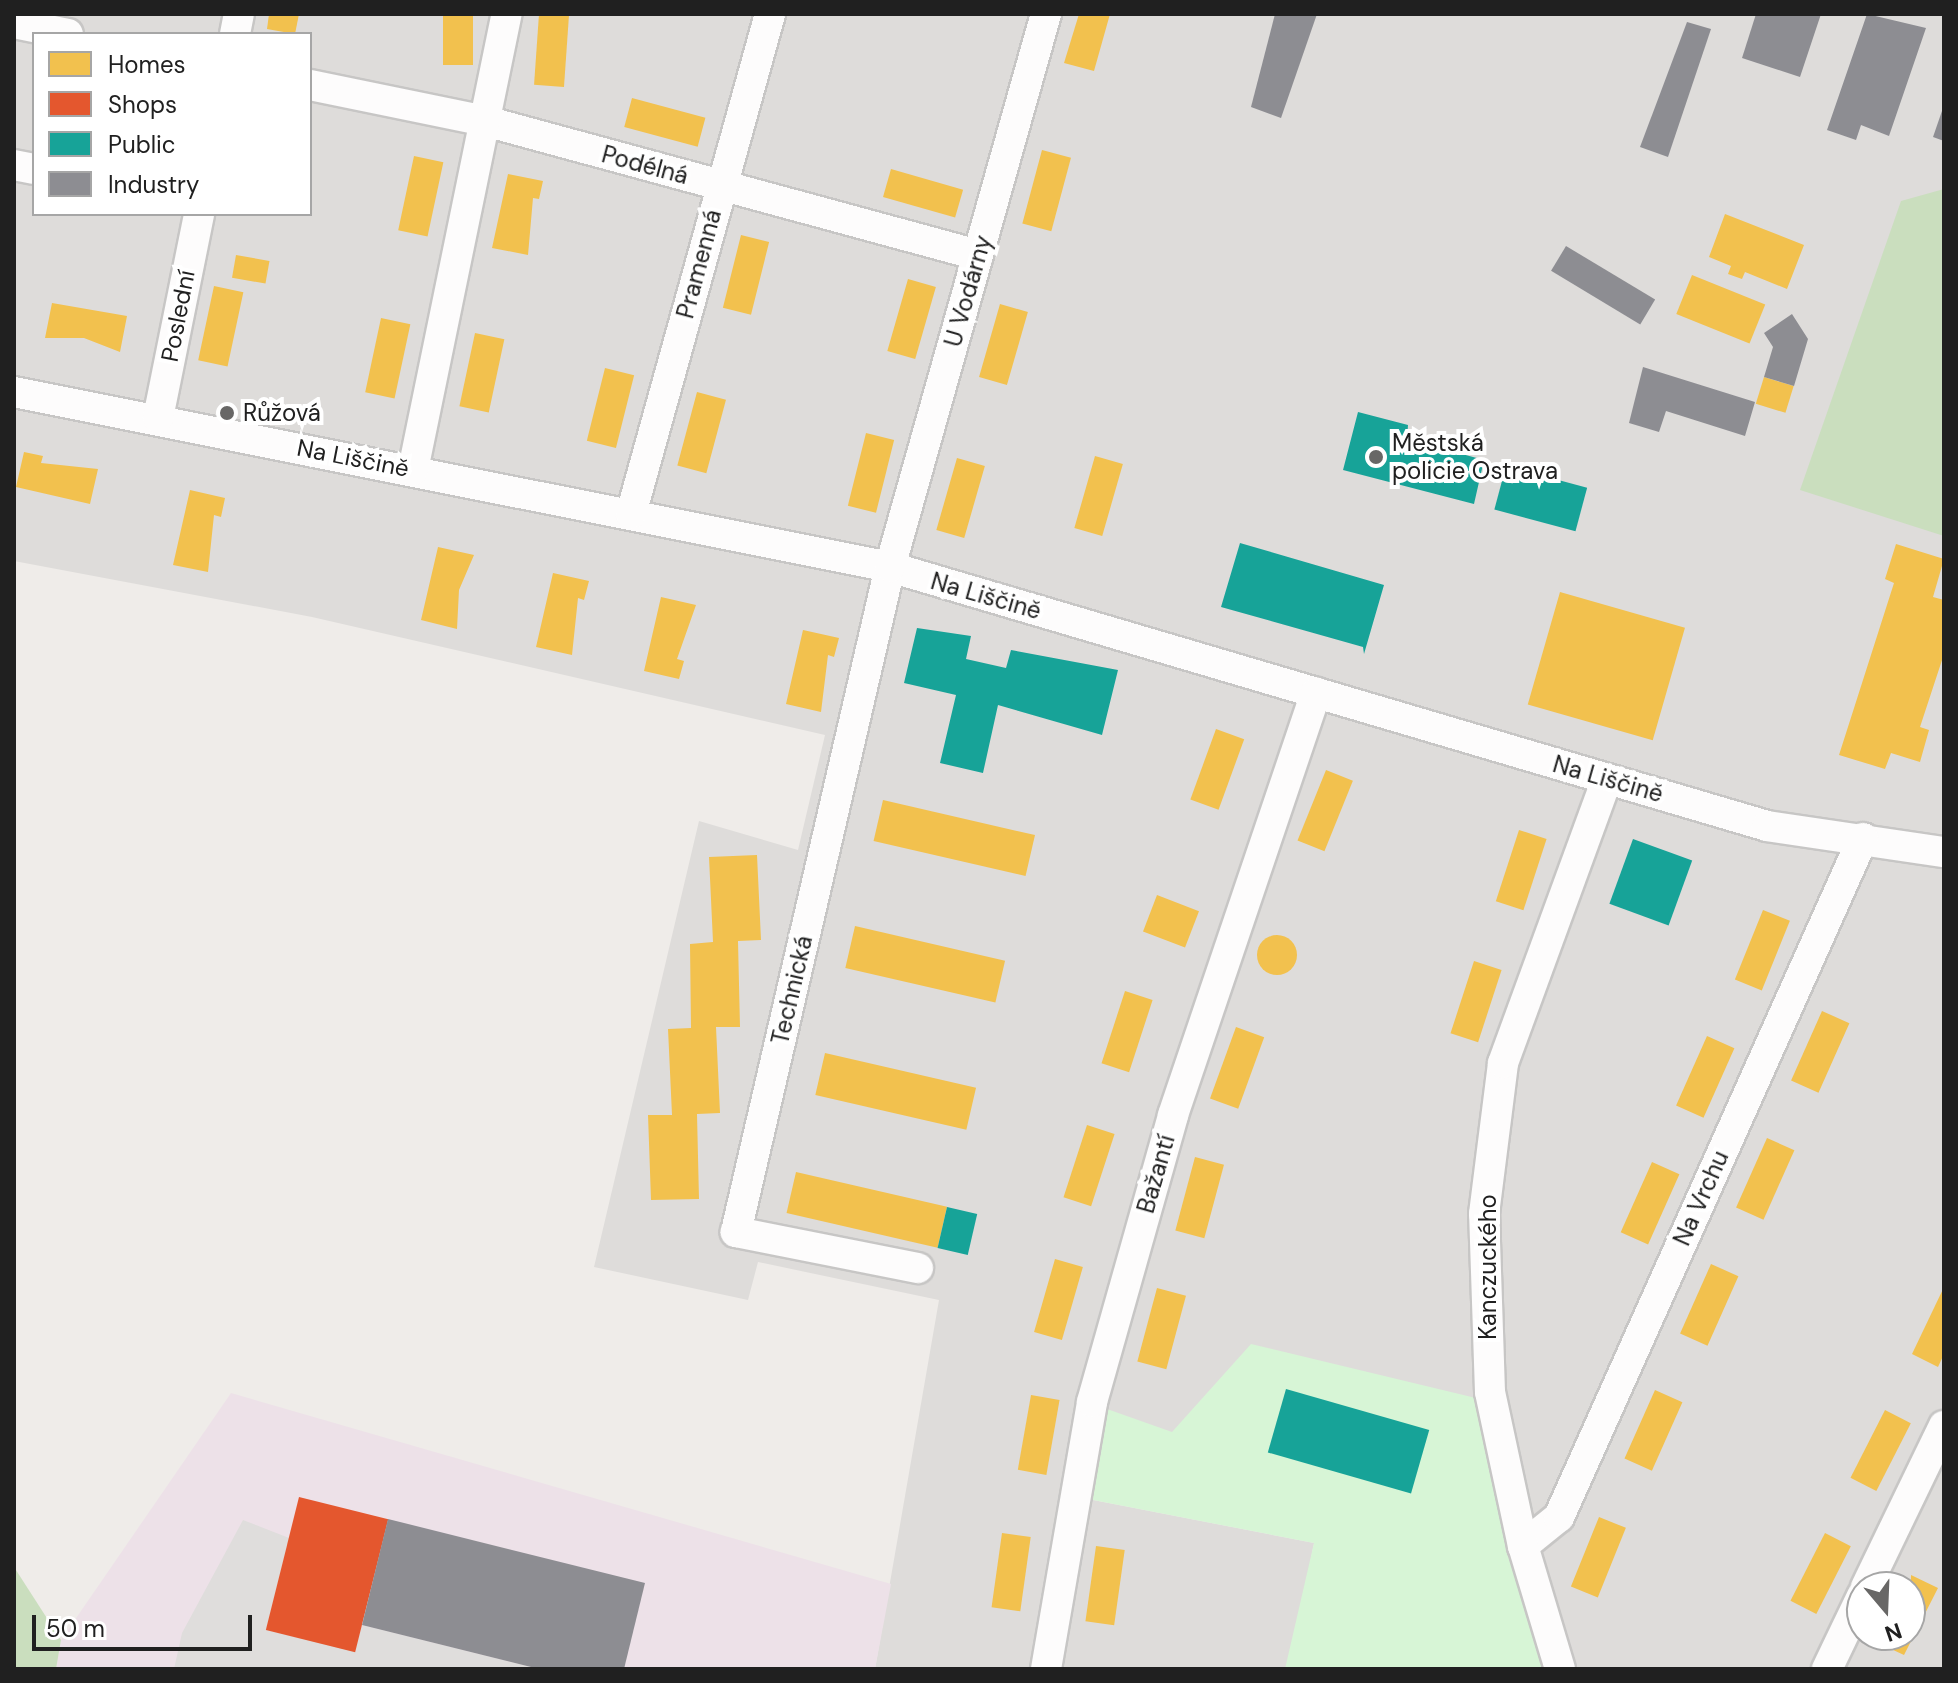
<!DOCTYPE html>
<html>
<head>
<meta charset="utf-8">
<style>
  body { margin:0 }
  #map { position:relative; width:1958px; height:1683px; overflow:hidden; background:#efece9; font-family:"DM Sans",sans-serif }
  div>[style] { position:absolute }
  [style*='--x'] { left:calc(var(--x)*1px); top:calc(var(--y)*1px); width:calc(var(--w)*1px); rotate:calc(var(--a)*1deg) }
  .residential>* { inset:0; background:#dedcda }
  .industrial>* { inset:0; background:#ede1e8 }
  .forest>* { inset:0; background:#cadebe }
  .park>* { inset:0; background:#d7f5d6 }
  .parking>* { inset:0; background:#dfdddc }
  .homes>* { inset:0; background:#f2c14e; transform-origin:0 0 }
  .round { border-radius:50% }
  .shops>* { inset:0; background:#e4572e; transform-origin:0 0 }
  .public>* { inset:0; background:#17a398; transform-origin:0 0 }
  .industry>* { inset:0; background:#8d8d92; transform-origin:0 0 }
  .roads { filter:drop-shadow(2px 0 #c7c6c5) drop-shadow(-2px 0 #c7c6c5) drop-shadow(0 2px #c7c6c5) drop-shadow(0 -2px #c7c6c5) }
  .minor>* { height:30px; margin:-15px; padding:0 15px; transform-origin:15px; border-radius:15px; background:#fdfcfc }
  .dots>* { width:22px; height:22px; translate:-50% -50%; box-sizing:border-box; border:4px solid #fff; border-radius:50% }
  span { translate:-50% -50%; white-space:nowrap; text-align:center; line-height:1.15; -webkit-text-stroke:8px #fff; paint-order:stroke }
  .street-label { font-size:24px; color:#202020 }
  .poi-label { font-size:24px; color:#202020 }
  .left { translate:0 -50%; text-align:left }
  .frame { position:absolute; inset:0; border:16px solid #202020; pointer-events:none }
  .legend { position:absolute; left:32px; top:32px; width:280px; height:184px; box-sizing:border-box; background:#fff; border:2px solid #a6a6a6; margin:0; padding:10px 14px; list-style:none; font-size:24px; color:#202020 }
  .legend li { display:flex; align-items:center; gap:16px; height:40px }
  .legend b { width:40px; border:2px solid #a6a6a6 }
  .north { position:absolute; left:1846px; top:1571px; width:80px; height:80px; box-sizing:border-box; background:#fff; border:2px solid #a6a6a6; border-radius:50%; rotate:161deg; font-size:22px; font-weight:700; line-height:32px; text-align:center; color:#202020 }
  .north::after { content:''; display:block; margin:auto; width:28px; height:36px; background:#686766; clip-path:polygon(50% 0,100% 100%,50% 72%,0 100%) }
  .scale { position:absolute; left:32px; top:1615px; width:220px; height:36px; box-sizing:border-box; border:4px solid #202020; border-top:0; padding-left:10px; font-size:24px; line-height:28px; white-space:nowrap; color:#202020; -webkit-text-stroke:6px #fff; paint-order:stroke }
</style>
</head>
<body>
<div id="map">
  <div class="residential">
    <div style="clip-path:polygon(evenodd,14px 14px,1944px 14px,1944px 1669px,1547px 1669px,1525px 1608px,1172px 1432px,1088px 1499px,1314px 1543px,1289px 1669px,875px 1669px,939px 1300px,758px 1262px,748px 1300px,594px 1267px,699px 821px,798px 850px,825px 735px,312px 617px,14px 561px,14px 14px,34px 34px,310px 34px,310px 214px,34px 214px,34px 34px,14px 14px,1862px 1587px,1910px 1587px,1910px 1635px,1862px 1635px,1862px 1587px)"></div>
  </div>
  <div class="industrial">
    <div style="clip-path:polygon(231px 1393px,891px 1584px,875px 1669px,56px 1669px,61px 1640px)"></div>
  </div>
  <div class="forest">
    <div style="clip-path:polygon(1944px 189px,1944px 536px,1800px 490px,1901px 201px)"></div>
    <div style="clip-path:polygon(14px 1567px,61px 1640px,56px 1669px,14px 1669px)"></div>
  </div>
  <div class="park">
    <div style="clip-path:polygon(1251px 1344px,1480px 1399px,1525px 1608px,1547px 1669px,1285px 1669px,1314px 1543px,1088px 1499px,1107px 1409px,1172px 1432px)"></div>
  </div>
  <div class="parking">
    <div style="clip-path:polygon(243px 1520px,289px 1538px,266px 1630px,355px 1651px,362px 1625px,539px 1669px,174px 1669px,182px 1633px)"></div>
  </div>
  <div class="homes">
    <div style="clip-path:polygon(269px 14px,299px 14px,295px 34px,267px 29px)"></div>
    <div style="left:443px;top:14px;width:30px;height:51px"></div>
    <div style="left:539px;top:14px;width:30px;height:71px;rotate:4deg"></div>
    <div style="clip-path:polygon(1079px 14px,1110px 14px,1094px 71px,1064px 63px)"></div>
    <div style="left:632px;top:98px;width:76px;height:30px;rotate:15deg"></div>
    <div style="left:1042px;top:150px;width:30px;height:76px;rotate:15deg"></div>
    <div style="left:414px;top:156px;width:30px;height:76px;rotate:12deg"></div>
    <div style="left:891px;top:169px;width:75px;height:29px;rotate:16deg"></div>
    <div style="clip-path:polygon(508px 174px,543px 181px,539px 199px,533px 198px,528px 255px,492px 248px)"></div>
    <div style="clip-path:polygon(1725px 214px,1804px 245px,1787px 289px,1745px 272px,1742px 279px,1728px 274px,1731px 266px,1709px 257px)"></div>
    <div style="left:741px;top:235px;width:29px;height:75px;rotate:14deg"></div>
    <div style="left:236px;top:255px;width:34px;height:23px;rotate:10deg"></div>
    <div style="left:1692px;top:275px;width:79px;height:42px;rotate:22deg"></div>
    <div style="left:908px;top:279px;width:29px;height:75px;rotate:16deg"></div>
    <div style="left:214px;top:286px;width:30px;height:76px;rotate:12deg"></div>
    <div style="clip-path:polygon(52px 303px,127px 316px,120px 352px,84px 338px,45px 338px)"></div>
    <div style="left:1000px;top:304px;width:29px;height:76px;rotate:16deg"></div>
    <div style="left:381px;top:318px;width:30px;height:76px;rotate:12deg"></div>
    <div style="left:475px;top:333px;width:30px;height:75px;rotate:12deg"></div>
    <div style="left:605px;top:368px;width:30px;height:75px;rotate:14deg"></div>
    <div style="left:1764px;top:377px;width:31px;height:28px;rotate:17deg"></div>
    <div style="left:697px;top:392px;width:30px;height:76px;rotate:15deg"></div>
    <div style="left:866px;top:433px;width:29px;height:75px;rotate:14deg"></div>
    <div style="clip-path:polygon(24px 452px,43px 456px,41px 463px,98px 469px,90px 504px,16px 487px)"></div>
    <div style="left:1095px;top:456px;width:29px;height:75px;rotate:16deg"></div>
    <div style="left:957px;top:458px;width:29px;height:75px;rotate:16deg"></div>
    <div style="clip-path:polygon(190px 490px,225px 498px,221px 517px,214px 515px,208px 572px,173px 565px)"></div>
    <div style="clip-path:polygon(1896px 544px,1944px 559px,1933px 597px,1944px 600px,1944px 654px,1920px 727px,1929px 730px,1920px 762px,1891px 753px,1885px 769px,1839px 755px,1894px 583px,1885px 579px)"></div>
    <div style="clip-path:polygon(438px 547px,474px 555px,459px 590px,457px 629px,421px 620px)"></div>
    <div style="clip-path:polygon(553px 573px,589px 581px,584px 600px,578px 598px,572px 655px,536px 647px)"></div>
    <div style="left:1560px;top:592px;width:130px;height:117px;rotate:16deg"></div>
    <div style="clip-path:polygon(661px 597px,696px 605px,677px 659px,684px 661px,679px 679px,644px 671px)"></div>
    <div style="clip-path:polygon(803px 630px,839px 638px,834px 657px,828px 655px,821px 712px,786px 704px)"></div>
    <div style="left:1216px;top:729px;width:30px;height:75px;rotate:20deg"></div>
    <div style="left:1326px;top:770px;width:29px;height:76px;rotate:22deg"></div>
    <div style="left:883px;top:800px;width:156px;height:42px;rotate:13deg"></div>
    <div style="left:1519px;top:830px;width:29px;height:75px;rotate:18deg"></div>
    <div style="clip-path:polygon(757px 855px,761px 940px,738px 941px,740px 1027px,716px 1027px,720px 1113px,697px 1114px,699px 1199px,651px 1200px,648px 1115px,672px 1115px,668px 1029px,691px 1028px,690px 944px,713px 942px,709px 857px)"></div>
    <div style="left:1157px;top:895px;width:45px;height:39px;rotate:21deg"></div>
    <div style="left:1763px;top:910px;width:29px;height:75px;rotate:22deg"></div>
    <div style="left:855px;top:926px;width:154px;height:43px;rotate:13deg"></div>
    <div class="round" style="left:1257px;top:935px;width:40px;height:40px"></div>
    <div style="left:1474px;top:961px;width:29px;height:76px;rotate:18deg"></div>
    <div style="left:1125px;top:991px;width:29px;height:76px;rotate:18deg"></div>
    <div style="left:1822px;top:1011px;width:30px;height:76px;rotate:24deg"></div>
    <div style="left:1236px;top:1027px;width:30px;height:76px;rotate:20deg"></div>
    <div style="left:1707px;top:1036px;width:30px;height:76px;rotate:24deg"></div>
    <div style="left:825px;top:1053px;width:155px;height:43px;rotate:13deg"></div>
    <div style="left:1087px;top:1125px;width:29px;height:76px;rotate:18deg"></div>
    <div style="left:1767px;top:1138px;width:30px;height:76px;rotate:24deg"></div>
    <div style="left:1195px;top:1157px;width:30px;height:76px;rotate:15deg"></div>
    <div style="left:1652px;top:1162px;width:30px;height:77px;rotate:24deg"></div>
    <div style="left:796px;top:1172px;width:155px;height:42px;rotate:13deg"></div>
    <div style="left:1055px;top:1259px;width:29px;height:76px;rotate:16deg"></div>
    <div style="left:1711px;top:1264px;width:30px;height:76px;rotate:24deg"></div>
    <div style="clip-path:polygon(1944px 1287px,1944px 1354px,1938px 1367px,1912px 1354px)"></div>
    <div style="left:1157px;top:1288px;width:30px;height:76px;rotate:15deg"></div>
    <div style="left:1655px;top:1390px;width:30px;height:75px;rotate:24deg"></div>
    <div style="left:1031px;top:1395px;width:29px;height:76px;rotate:10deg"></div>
    <div style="left:1885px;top:1410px;width:29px;height:76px;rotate:27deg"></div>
    <div style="left:1599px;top:1517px;width:29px;height:75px;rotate:22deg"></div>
    <div style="left:1002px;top:1533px;width:29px;height:75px;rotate:8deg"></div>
    <div style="left:1825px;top:1533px;width:29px;height:76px;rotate:27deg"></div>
    <div style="left:1096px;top:1546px;width:29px;height:76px;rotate:8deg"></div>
    <div style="clip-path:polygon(1911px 1575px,1938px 1588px,1904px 1655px,1878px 1643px,1882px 1635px,1910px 1635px)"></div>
  </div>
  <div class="shops">
    <div style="left:299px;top:1497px;width:92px;height:137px;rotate:14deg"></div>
  </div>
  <div class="public">
    <div style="clip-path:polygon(1358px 412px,1408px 425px,1407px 439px,1484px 460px,1474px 504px,1343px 470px)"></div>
    <div style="left:1506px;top:466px;width:84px;height:45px;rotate:15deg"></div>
    <div style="clip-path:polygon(1240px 543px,1384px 585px,1364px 654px,1363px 647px,1221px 607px)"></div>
    <div style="clip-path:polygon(917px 628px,971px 636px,966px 659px,1006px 668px,1011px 650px,1118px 670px,1102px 735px,998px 705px,983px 773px,940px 763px,956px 695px,904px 683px)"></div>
    <div style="left:1633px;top:839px;width:63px;height:69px;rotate:20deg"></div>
    <div style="left:947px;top:1207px;width:31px;height:42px;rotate:13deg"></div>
    <div style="left:1286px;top:1389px;width:149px;height:66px;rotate:16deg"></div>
  </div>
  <div class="industry">
    <div style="clip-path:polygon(1275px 14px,1317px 14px,1281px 118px,1251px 107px)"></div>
    <div style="clip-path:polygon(1756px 14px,1821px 14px,1800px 77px,1742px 58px)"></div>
    <div style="clip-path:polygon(1867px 14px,1926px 28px,1889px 136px,1861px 125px,1856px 140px,1827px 130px)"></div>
    <div style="clip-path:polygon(1687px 22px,1711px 29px,1668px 157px,1640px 147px)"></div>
    <div style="clip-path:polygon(1944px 105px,1944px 141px,1933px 137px)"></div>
    <div style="left:1566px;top:246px;width:104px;height:29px;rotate:31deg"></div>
    <div style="clip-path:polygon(1792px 314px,1808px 339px,1794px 386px,1764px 377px,1773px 347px,1764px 333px)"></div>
    <div style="clip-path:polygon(1643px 367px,1755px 402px,1745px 436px,1666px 411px,1659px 432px,1629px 423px)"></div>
    <div style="clip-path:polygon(388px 1519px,645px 1583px,624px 1669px,539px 1669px,362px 1625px)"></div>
  </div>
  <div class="roads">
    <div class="minor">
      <div style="--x:14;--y:23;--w:55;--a:11.5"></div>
      <div style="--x:235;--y:34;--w:20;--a:-79"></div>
      <div style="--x:310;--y:85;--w:179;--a:11.6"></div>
      <div style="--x:485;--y:121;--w:511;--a:15.21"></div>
      <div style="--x:14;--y:165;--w:20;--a:11"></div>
      <div style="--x:14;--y:392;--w:893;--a:11.3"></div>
      <div style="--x:890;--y:567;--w:914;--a:16.45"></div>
      <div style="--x:1767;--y:826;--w:179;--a:8.4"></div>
      <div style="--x:158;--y:418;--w:208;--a:-78.6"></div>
      <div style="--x:413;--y:470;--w:466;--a:-78.4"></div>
      <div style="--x:631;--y:514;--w:519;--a:-74.46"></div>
      <div style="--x:918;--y:1268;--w:186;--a:-168.8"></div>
      <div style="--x:736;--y:1232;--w:683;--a:-76.96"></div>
      <div style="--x:890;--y:567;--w:575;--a:-74.25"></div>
      <div style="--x:1523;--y:1546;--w:46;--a:-38.9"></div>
      <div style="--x:1559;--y:1517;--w:744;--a:-65.88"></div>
      <div style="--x:1866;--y:1587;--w:179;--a:-64.2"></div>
      <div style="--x:1046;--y:1669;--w:271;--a:-80.2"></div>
      <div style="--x:1092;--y:1402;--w:298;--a:-74.2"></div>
      <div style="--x:1173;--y:1115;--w:446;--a:-71.3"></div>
      <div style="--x:1560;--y:1669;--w:128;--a:-106.7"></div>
      <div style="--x:1523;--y:1546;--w:157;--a:-102.1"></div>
      <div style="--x:1490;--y:1392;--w:178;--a:-91.9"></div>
      <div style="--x:1484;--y:1214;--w:152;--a:-82.8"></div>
      <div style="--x:1503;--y:1063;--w:302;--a:-69.9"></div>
      <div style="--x:1827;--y:1669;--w:81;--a:-64.4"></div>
    </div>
  </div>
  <div class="dots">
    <div style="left:227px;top:413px;background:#686766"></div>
    <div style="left:1376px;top:457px;background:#686766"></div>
  </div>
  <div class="street-label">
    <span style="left:645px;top:165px;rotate:15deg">Podélná</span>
    <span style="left:699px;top:264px;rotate:-75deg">Pramenná</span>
    <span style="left:968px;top:291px;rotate:-74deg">U Vodárny</span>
    <span style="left:178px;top:316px;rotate:-79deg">Poslední</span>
    <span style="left:353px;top:458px;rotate:11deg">Na Liščině</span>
    <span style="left:986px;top:596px;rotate:16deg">Na Liščině</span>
    <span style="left:1608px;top:779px;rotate:16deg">Na Liščině</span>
    <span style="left:792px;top:990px;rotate:-77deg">Technická</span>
    <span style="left:1156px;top:1174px;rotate:-74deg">Bažantí</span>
    <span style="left:1701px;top:1198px;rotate:-66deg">Na Vrchu</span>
    <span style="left:1488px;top:1267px;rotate:-90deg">Kanczuckého</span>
  </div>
  <div class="poi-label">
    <span class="left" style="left:243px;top:413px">Růžová</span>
    <span class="left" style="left:1392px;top:457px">Městská<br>policie Ostrava</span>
  </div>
  <div class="frame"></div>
  <ul class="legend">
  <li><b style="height:22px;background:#f2c14e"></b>Homes</li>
  <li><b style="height:22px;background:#e4572e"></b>Shops</li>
  <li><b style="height:22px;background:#17a398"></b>Public</li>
  <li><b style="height:22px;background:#8d8d92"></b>Industry</li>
  </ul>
  <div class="north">N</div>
  <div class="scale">50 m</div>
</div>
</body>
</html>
